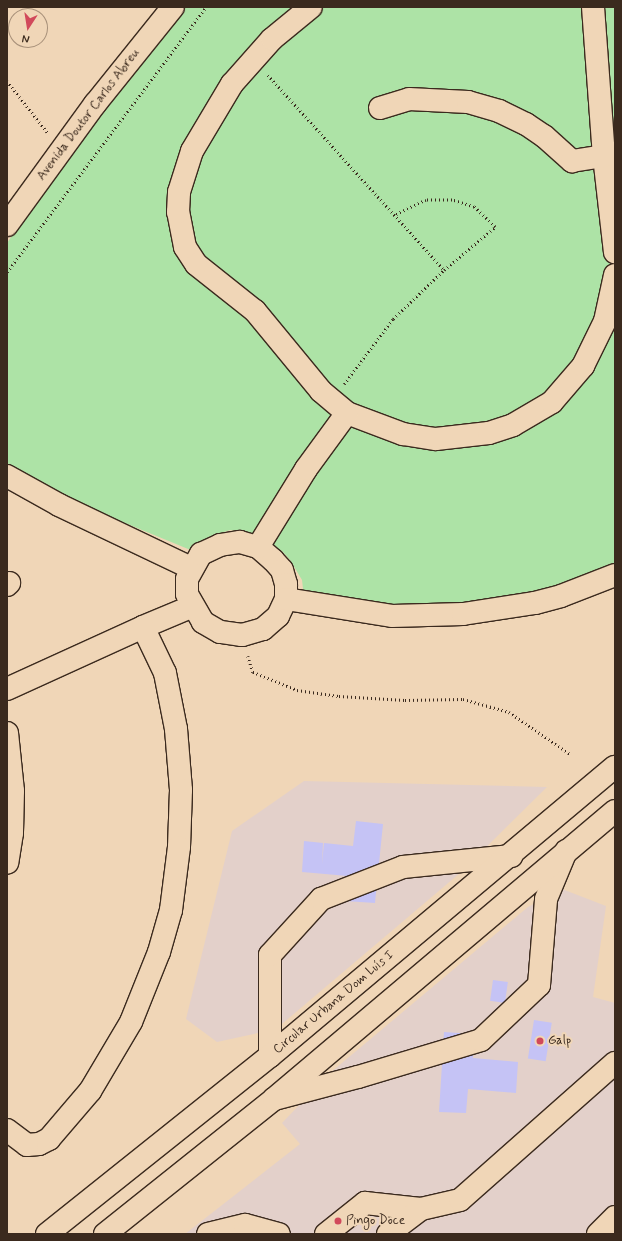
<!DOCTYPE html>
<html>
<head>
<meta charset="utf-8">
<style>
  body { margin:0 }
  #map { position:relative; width:622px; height:1241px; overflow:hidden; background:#f0d6b7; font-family:Mynerve,sans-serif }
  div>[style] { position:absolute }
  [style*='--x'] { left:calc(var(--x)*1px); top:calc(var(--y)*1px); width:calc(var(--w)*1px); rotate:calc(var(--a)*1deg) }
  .built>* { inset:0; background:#e3d0ca }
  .green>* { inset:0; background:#ade3a6 }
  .building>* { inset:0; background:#c5c3f5; transform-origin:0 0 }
  .path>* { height:2.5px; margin-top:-1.25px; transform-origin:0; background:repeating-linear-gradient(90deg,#3b2a1e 0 1px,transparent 0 4px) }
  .roads { filter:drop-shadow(1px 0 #3b2a1e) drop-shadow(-1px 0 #3b2a1e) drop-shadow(0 1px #3b2a1e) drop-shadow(0 -1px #3b2a1e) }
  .minor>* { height:22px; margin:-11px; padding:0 11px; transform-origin:11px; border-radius:11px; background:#f0d6b7 }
  .highway>* { height:22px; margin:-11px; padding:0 11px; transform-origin:11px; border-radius:11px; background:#f0d6b7 }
  .dots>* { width:11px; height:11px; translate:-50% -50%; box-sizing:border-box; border:2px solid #f0d6b7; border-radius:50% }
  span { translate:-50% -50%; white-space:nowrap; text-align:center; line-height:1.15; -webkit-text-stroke:4px #f0d6b7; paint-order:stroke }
  .street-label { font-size:13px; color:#3b2a1e }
  .poi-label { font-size:13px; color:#3b2a1e }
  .left { translate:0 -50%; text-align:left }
  .frame { position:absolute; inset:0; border:8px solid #3b2a1e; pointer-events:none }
  .north { position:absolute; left:8px; top:8px; width:40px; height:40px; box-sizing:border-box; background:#f0d6b7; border:1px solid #a8917a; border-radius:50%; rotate:192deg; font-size:11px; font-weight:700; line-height:16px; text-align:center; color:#3b2a1e }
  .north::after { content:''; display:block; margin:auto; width:14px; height:18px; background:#d1495b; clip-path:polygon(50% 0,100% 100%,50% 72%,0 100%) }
</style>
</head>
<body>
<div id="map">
  <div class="built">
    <div style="clip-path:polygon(304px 781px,547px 787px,460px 873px,276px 1029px,217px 1042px,186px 1019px,232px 831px)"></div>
    <div style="clip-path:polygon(562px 889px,606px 906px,593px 997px,615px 1003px,615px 1234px,185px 1234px,300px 1144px,282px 1123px,330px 1073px,528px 907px)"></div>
  </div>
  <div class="green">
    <div style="clip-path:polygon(181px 7px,615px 7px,615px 567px,560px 590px,432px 611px,304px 597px,302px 580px,290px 560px,282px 551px,251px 533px,230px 530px,207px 538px,193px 551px,69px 500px,7px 463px,7px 243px,73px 147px)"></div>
  </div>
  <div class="building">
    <div style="clip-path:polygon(356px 821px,383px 824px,375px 903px,345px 901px,348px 876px,302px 872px,304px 841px,323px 843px,322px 864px,324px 843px,353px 846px)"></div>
    <div style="left:493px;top:980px;width:15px;height:21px;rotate:8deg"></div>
    <div style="left:534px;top:1020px;width:18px;height:39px;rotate:9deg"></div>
    <div style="clip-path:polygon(444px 1032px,474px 1034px,473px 1058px,518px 1062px,516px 1093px,468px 1089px,466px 1113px,439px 1112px)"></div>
  </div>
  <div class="path">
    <div style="--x:268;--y:75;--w:263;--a:47.9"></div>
    <div style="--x:444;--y:270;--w:67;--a:-40.1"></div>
    <div style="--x:495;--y:227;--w:29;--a:-136"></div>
    <div style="--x:474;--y:207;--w:23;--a:-162"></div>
    <div style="--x:452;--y:200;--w:26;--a:180"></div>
    <div style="--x:426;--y:200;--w:34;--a:154"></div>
    <div style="--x:7;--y:81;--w:66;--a:51.7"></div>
    <div style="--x:7;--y:272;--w:331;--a:-53.1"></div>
    <div style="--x:344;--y:384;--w:81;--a:-53"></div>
    <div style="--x:393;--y:319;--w:71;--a:-43.9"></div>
    <div style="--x:248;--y:656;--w:17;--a:73"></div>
    <div style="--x:253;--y:672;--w:48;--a:22.2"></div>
    <div style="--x:297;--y:690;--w:42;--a:8.1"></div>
    <div style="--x:339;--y:696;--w:66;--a:3.5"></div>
    <div style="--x:405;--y:700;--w:58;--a:-1"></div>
    <div style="--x:463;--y:699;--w:48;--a:15.8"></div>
    <div style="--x:509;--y:712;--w:74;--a:34.5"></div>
  </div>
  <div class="roads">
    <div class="minor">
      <div style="--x:593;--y:7;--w:149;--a:85.8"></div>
      <div style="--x:604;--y:156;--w:97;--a:83.5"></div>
      <div style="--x:380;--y:108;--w:30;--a:-17"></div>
      <div style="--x:409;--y:99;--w:59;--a:2.9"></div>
      <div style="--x:468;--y:102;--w:32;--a:16"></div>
      <div style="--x:499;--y:111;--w:30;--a:26"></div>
      <div style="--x:526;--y:124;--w:22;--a:34"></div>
      <div style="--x:544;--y:136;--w:38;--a:42"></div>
      <div style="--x:572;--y:161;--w:32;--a:-9"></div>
      <div style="--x:7;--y:225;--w:150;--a:-54"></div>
      <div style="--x:95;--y:104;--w:124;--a:-51.2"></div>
      <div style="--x:347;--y:413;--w:60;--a:20.6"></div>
      <div style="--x:403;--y:434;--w:33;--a:9"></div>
      <div style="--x:436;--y:439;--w:53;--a:-6.5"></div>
      <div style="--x:489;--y:433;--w:25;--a:-18"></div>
      <div style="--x:513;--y:425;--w:45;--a:-30.5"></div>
      <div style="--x:552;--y:402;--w:48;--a:-49.3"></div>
      <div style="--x:583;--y:366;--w:50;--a:-63.9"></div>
      <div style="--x:605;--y:321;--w:47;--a:-77.7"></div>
      <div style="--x:7;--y:476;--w:60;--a:29.1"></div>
      <div style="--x:59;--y:505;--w:146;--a:25.5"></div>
      <div style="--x:240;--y:542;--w:19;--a:16"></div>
      <div style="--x:258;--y:547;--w:20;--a:41"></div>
      <div style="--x:273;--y:560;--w:13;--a:48"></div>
      <div style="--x:282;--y:570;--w:15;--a:74"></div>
      <div style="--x:286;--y:584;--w:15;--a:90"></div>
      <div style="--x:286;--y:599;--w:19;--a:115"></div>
      <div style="--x:278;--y:616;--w:20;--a:139"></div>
      <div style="--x:263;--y:629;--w:22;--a:164"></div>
      <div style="--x:242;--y:635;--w:22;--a:-172"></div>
      <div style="--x:220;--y:632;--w:20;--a:-150"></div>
      <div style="--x:203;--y:622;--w:32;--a:-120"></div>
      <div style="--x:187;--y:594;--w:15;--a:-90"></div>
      <div style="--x:187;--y:579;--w:29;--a:-61"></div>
      <div style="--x:201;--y:554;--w:21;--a:-25"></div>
      <div style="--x:220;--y:545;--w:20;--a:-9"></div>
      <div style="--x:258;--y:547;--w:92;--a:-58.4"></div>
      <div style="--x:306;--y:469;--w:69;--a:-53.8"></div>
      <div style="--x:347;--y:413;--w:34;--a:-140"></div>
      <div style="--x:321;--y:391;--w:104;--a:-129.5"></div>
      <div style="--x:255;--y:311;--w:75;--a:-141.5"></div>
      <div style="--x:196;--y:264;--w:20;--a:-123"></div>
      <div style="--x:185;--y:247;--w:36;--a:-101"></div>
      <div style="--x:178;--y:212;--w:20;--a:-87"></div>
      <div style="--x:179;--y:192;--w:43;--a:-72.4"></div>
      <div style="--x:192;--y:151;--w:78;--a:-59.2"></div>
      <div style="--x:232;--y:84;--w:60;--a:-48.4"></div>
      <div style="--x:272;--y:39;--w:50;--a:-39.4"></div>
      <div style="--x:7;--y:585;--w:3;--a:-45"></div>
      <div style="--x:286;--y:599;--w:107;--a:9.1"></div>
      <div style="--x:392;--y:616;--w:71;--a:-1.6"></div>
      <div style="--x:463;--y:614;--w:73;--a:-8.7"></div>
      <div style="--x:535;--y:603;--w:27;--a:-15"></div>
      <div style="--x:561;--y:596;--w:58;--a:-21.3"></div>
      <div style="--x:143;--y:627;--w:54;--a:-22.8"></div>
      <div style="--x:7;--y:689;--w:149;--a:-24.5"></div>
      <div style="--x:143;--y:627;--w:51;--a:64.4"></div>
      <div style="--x:165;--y:673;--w:57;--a:78.9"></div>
      <div style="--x:176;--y:729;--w:61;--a:85.3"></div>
      <div style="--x:181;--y:790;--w:57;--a:92"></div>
      <div style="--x:179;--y:847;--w:64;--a:97.2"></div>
      <div style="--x:171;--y:910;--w:44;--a:105.9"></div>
      <div style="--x:159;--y:952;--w:75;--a:111.8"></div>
      <div style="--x:131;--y:1022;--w:80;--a:120.7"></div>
      <div style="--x:90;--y:1091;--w:63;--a:130.5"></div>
      <div style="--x:49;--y:1139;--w:11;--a:153"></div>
      <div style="--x:39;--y:1144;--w:12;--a:175"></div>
      <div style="--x:27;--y:1145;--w:25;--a:-143"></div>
      <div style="--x:7;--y:733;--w:58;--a:84.1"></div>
      <div style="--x:13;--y:791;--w:42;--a:91.4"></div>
      <div style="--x:12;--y:833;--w:30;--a:99"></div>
      <div style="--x:270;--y:1056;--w:101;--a:-90"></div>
      <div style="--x:270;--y:955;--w:76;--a:-47.7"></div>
      <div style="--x:321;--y:899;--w:88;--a:-21.3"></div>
      <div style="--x:403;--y:867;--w:109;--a:-5.8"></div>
      <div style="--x:274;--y:1099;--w:87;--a:-14.7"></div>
      <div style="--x:358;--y:1077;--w:128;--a:-16.7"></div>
      <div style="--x:481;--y:1040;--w:80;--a:-43.5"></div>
      <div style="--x:539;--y:985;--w:86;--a:-85.3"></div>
      <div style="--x:546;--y:899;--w:52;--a:-67.4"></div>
      <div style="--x:208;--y:1234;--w:38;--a:-14"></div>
      <div style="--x:245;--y:1225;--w:35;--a:15"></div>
      <div style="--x:326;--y:1234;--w:50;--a:-38.5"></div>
      <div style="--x:365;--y:1203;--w:56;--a:6.1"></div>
      <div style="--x:421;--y:1209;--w:40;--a:-13"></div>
      <div style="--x:460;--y:1200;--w:207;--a:-41.5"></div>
      <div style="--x:388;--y:1234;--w:41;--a:-37.1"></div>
      <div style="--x:598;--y:1234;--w:24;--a:-45"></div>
    </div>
    <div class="highway">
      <div style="--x:47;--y:1234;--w:285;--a:-38.6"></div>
      <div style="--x:270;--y:1056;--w:450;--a:-40"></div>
      <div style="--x:105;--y:1234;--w:216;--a:-38.6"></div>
      <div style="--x:274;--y:1099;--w:446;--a:-40.2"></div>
    </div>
  </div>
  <div class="dots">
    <div style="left:540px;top:1041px;background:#d1495b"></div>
    <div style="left:338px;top:1221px;background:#d1495b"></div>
  </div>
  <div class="street-label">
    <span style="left:89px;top:115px;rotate:-53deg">Avenida Doutor Carlos Abreu</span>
    <span style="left:334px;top:1003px;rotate:-40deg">Circular Urbana Dom Luís I</span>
  </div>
  <div class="poi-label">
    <span class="left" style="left:548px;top:1041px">Galp</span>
    <span class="left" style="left:346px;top:1221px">Pingo Doce</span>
  </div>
  <div class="frame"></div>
  <div class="north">N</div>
</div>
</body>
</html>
